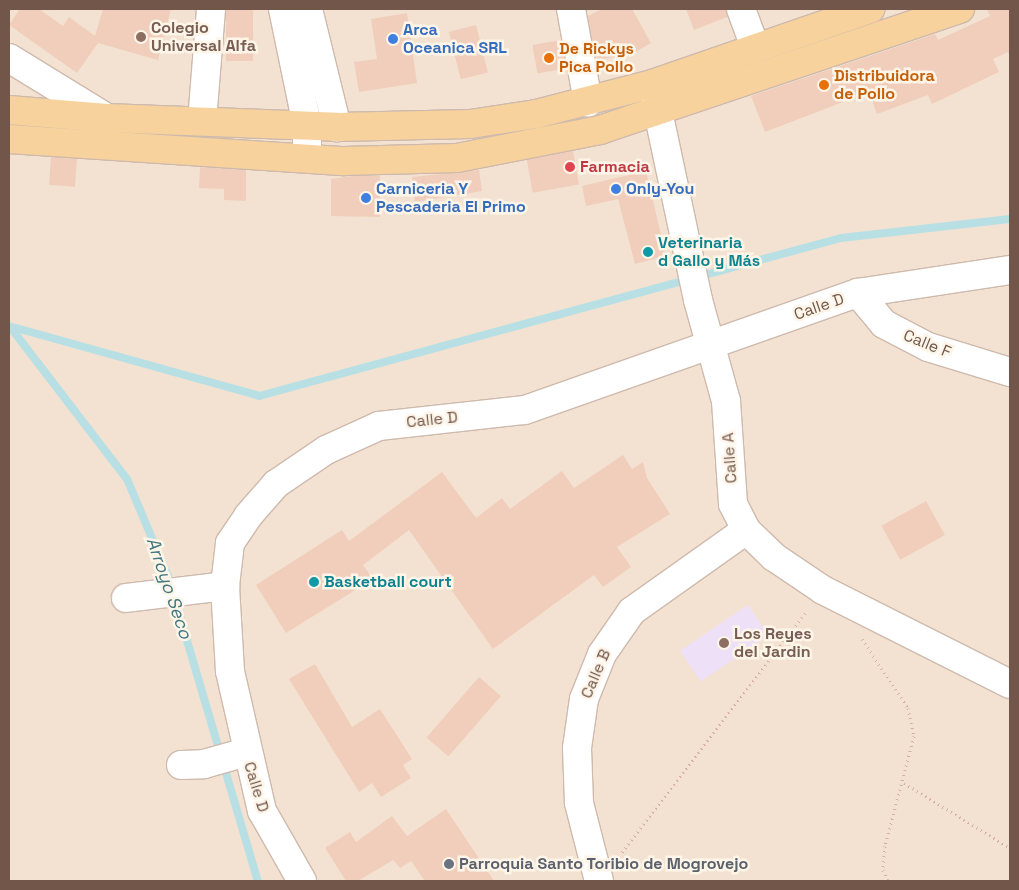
<!DOCTYPE html>
<html>
<head>
<meta charset="utf-8">
<style>
  body { margin:0 }
  #map { position:relative; width:1019px; height:890px; overflow:hidden; background:#fbf1e3; font-family:"Space Grotesk",sans-serif }
  div>[style] { position:absolute }
  [style*='--x'] { left:calc(var(--x)*1px); top:calc(var(--y)*1px); width:calc(var(--w)*1px); rotate:calc(var(--a)*1deg) }
  .residential>* { inset:0; background:#f3e2d1; transform-origin:0 0 }
  .education>* { inset:0; background:#eee0f7; transform-origin:0 0 }
  .stream>* { height:8px; margin:-4px; padding:0 4px; transform-origin:4px; border-radius:4px; background:#b8e0e4 }
  .building>* { inset:0; background:#f0cebb; transform-origin:0 0 }
  .path>* { height:3px; margin-top:-1.5px; transform-origin:0; background:repeating-linear-gradient(90deg,#d4b19f 0 1px,transparent 0 5px) }
  .roads { filter:drop-shadow(1px 0 #cebaad) drop-shadow(-1px 0 #cebaad) drop-shadow(0 1px #cebaad) drop-shadow(0 -1px #cebaad) }
  .minor>* { height:28px; margin:-14px; padding:0 14px; transform-origin:14px; border-radius:14px; background:#fff }
  .major>* { height:28px; margin:-14px; padding:0 14px; transform-origin:14px; border-radius:14px; background:#f8d29d }
  .dots>* { width:14px; height:14px; translate:-50% -50%; box-sizing:border-box; border:2px solid #fef5e9; border-radius:50% }
  span { translate:-50% -50%; white-space:nowrap; text-align:center; line-height:1.15; -webkit-text-stroke:5px #fef5e9; paint-order:stroke }
  .education-label { font-size:16px; color:#785e54; font-weight:700 }
  .left { translate:0 -50%; text-align:left }
  .shop-label { font-size:16px; color:#366cbe; font-weight:700 }
  .food-label { font-size:16px; color:#c56008; font-weight:700 }
  .health-label { font-size:16px; color:#be3a42; font-weight:700 }
  .culture-label { font-size:16px; color:#0d838f; font-weight:700 }
  .street-label { font-size:16px; color:#72564a }
  .worship-label { font-size:16px; color:#5b616d; font-weight:700 }
  .water-label { font-size:18px; color:#41777f; font-style:italic }
  .frame { position:absolute; inset:0; border:10px solid #72564a; pointer-events:none }
</style>
</head>
<body>
<div id="map">
  <div class="residential">
    <div style="left:9px;top:9px;width:1001px;height:872px"></div>
  </div>
  <div class="education">
    <div style="left:748px;top:605px;width:37px;height:82px;rotate:56deg"></div>
  </div>
  <div class="stream">
    <div style="--x:9;--y:326;--w:260;--a:15.6"></div>
    <div style="--x:259;--y:396;--w:603;--a:-15.19"></div>
    <div style="--x:841;--y:238;--w:170;--a:-6.4"></div>
    <div style="--x:11;--y:328;--w:190;--a:52.5"></div>
    <div style="--x:127;--y:479;--w:105;--a:67.1"></div>
    <div style="--x:168;--y:576;--w:318;--a:73.6"></div>
  </div>
  <div class="building">
    <div style="clip-path:polygon(20px 9px,39px 9px,63px 26px,69px 17px,95px 36px,103px 9px,171px 9px,158px 60px,98px 43px,77px 73px,9px 25px)"></div>
    <div style="left:226px;top:9px;width:27px;height:52px"></div>
    <div style="clip-path:polygon(602px 9px,632px 9px,651px 43px,632px 54px,596px 60px,588px 16px)"></div>
    <div style="clip-path:polygon(686px 9px,726px 9px,727px 17px,694px 30px)"></div>
    <div style="clip-path:polygon(987px 9px,1010px 9px,1010px 57px,1008px 52px,993px 59px,999px 72px,932px 104px,928px 95px,877px 114px,869px 92px,765px 132px,751px 96px,935px 34px,938px 40px,990px 16px)"></div>
    <div style="clip-path:polygon(407px 13px,417px 83px,359px 92px,354px 62px,377px 59px,371px 19px)"></div>
    <div style="left:476px;top:25px;width:49px;height:28px;rotate:76deg"></div>
    <div style="left:561px;top:40px;width:29px;height:29px;rotate:80deg"></div>
    <div style="left:573px;top:151px;width:34px;height:47px;rotate:80deg"></div>
    <div style="left:51px;top:157px;width:26px;height:28px;rotate:4deg"></div>
    <div style="clip-path:polygon(200px 167px,246px 170px,246px 201px,224px 200px,224px 189px,199px 188px)"></div>
    <div style="clip-path:polygon(479px 170px,482px 191px,415px 202px,412px 177px)"></div>
    <div style="clip-path:polygon(646px 171px,666px 256px,635px 264px,618px 199px,586px 206px,582px 186px)"></div>
    <div style="clip-path:polygon(353px 176px,380px 176px,380px 217px,331px 216px,331px 179px)"></div>
    <div style="clip-path:polygon(623px 455px,632px 469px,643px 462px,647px 478px,670px 514px,617px 547px,631px 567px,603px 587px,594px 575px,493px 649px,409px 530px,363px 565px,373px 579px,286px 633px,256px 585px,342px 530px,349px 541px,442px 472px,476px 518px,502px 498px,510px 509px,562px 471px,574px 488px)"></div>
    <div style="left:926px;top:501px;width:39px;height:51px;rotate:61deg"></div>
    <div style="clip-path:polygon(315px 664px,352px 727px,380px 709px,412px 759px,403px 765px,411px 778px,381px 797px,372px 783px,359px 792px,289px 679px)"></div>
    <div style="left:479px;top:677px;width:29px;height:80px;rotate:41deg"></div>
    <div style="clip-path:polygon(446px 809px,494px 881px,425px 881px,411px 861px,400px 868px,393px 860px,358px 881px,346px 881px,325px 848px,350px 832px,356px 842px,392px 816px,407px 836px)"></div>
  </div>
  <div class="path">
    <div style="--x:862;--y:639;--w:83;--a:56.3"></div>
    <div style="--x:908;--y:708;--w:29;--a:78"></div>
    <div style="--x:914;--y:736;--w:114;--a:104.8"></div>
    <div style="--x:885;--y:846;--w:24;--a:95"></div>
    <div style="--x:883;--y:870;--w:12;--a:66"></div>
    <div style="--x:904;--y:783;--w:124;--a:31.5"></div>
    <div style="--x:619;--y:856;--w:309;--a:-52.5"></div>
  </div>
  <div class="roads">
    <div class="minor">
      <div style="--x:283;--y:9;--w:118;--a:78.3"></div>
      <div style="--x:307;--y:125;--w:33;--a:90"></div>
      <div style="--x:308;--y:9;--w:122;--a:76.2"></div>
      <div style="--x:571;--y:9;--w:95;--a:79.6"></div>
      <div style="--x:741;--y:9;--w:40;--a:69.8"></div>
      <div style="--x:9;--y:58;--w:115;--a:31.5"></div>
      <div style="--x:653;--y:88;--w:217;--a:78"></div>
      <div style="--x:698;--y:300;--w:105;--a:74.5"></div>
      <div style="--x:726;--y:401;--w:103;--a:86.1"></div>
      <div style="--x:733;--y:504;--w:29;--a:63"></div>
      <div style="--x:746;--y:530;--w:39;--a:44"></div>
      <div style="--x:774;--y:557;--w:59;--a:34"></div>
      <div style="--x:823;--y:590;--w:209;--a:26.7"></div>
      <div style="--x:202;--y:121;--w:112;--a:-85.4"></div>
      <div style="--x:858;--y:293;--w:40;--a:50"></div>
      <div style="--x:884;--y:324;--w:50;--a:27.6"></div>
      <div style="--x:928;--y:347;--w:86;--a:17"></div>
      <div style="--x:126;--y:598;--w:100;--a:-6.9"></div>
      <div style="--x:181;--y:765;--w:23;--a:-2"></div>
      <div style="--x:204;--y:764;--w:44;--a:-15.9"></div>
      <div style="--x:302;--y:881;--w:81;--a:-119.7"></div>
      <div style="--x:262;--y:811;--w:144;--a:-102.9"></div>
      <div style="--x:230;--y:671;--w:85;--a:-93.4"></div>
      <div style="--x:225;--y:586;--w:43;--a:-83.4"></div>
      <div style="--x:230;--y:543;--w:32;--a:-56"></div>
      <div style="--x:248;--y:516;--w:43;--a:-48.8"></div>
      <div style="--x:276;--y:484;--w:60;--a:-34.2"></div>
      <div style="--x:326;--y:450;--w:58;--a:-24.4"></div>
      <div style="--x:379;--y:426;--w:147;--a:-6.3"></div>
      <div style="--x:525;--y:410;--w:353;--a:-19.4"></div>
      <div style="--x:858;--y:293;--w:154;--a:-8.6"></div>
      <div style="--x:599;--y:881;--w:81;--a:-104.4"></div>
      <div style="--x:579;--y:803;--w:55;--a:-92.1"></div>
      <div style="--x:577;--y:748;--w:49;--a:-81.9"></div>
      <div style="--x:584;--y:699;--w:48;--a:-68.2"></div>
      <div style="--x:602;--y:654;--w:52;--a:-55.1"></div>
      <div style="--x:632;--y:611;--w:140;--a:-35.4"></div>
    </div>
    <div class="major">
      <div style="--x:9;--y:110;--w:98;--a:4.7"></div>
      <div style="--x:107;--y:118;--w:230;--a:2.2"></div>
      <div style="--x:337;--y:127;--w:133;--a:-1.3"></div>
      <div style="--x:470;--y:124;--w:67;--a:-8.6"></div>
      <div style="--x:536;--y:114;--w:120;--a:-14.5"></div>
      <div style="--x:652;--y:84;--w:231;--a:-19"></div>
      <div style="--x:9;--y:139;--w:336;--a:3.8"></div>
      <div style="--x:344;--y:161;--w:113;--a:-1.5"></div>
      <div style="--x:457;--y:158;--w:146;--a:-11.1"></div>
      <div style="--x:600;--y:130;--w:380;--a:-18.6"></div>
    </div>
  </div>
  <div class="dots">
    <div style="left:141px;top:37px;background:#8d6e63"></div>
    <div style="left:393px;top:39px;background:#3f7fe0"></div>
    <div style="left:549px;top:58px;background:#e8710a"></div>
    <div style="left:824px;top:85px;background:#e8710a"></div>
    <div style="left:570px;top:167px;background:#e0444e"></div>
    <div style="left:616px;top:189px;background:#3f7fe0"></div>
    <div style="left:366px;top:198px;background:#3f7fe0"></div>
    <div style="left:648px;top:252px;background:#0f9aa8"></div>
    <div style="left:314px;top:582px;background:#0f9aa8"></div>
    <div style="left:724px;top:643px;background:#8d6e63"></div>
    <div style="left:449px;top:864px;background:#6b7280"></div>
  </div>
  <div class="education-label">
    <span class="left" style="left:151px;top:37px">Colegio<br>Universal Alfa</span>
    <span class="left" style="left:734px;top:643px">Los Reyes<br>del Jardin</span>
  </div>
  <div class="shop-label">
    <span class="left" style="left:403px;top:39px">Arca<br>Oceanica SRL</span>
    <span class="left" style="left:376px;top:198px">Carniceria Y<br>Pescaderia El Primo</span>
    <span class="left" style="left:626px;top:189px">Only-You</span>
  </div>
  <div class="food-label">
    <span class="left" style="left:559px;top:58px">De Rickys<br>Pica Pollo</span>
    <span class="left" style="left:834px;top:85px">Distribuidora<br>de Pollo</span>
  </div>
  <div class="health-label">
    <span class="left" style="left:580px;top:167px">Farmacia</span>
  </div>
  <div class="culture-label">
    <span class="left" style="left:658px;top:252px">Veterinaria<br>d Gallo y Más</span>
    <span class="left" style="left:324px;top:582px">Basketball court</span>
  </div>
  <div class="street-label">
    <span style="left:819px;top:307px;rotate:-19deg">Calle D</span>
    <span style="left:927px;top:344px;rotate:22deg">Calle F</span>
    <span style="left:432px;top:420px;rotate:-6deg">Calle D</span>
    <span style="left:730px;top:458px;rotate:-94deg">Calle A</span>
    <span style="left:596px;top:674px;rotate:-67deg">Calle B</span>
    <span style="left:256px;top:787px;rotate:73deg">Calle D</span>
  </div>
  <div class="worship-label">
    <span class="left" style="left:459px;top:864px">Parroquia Santo Toribio de Mogrovejo</span>
  </div>
  <div class="water-label">
    <span style="left:169px;top:588px;rotate:71deg">Arroyo Seco</span>
  </div>
  <div class="frame"></div>
</div>
</body>
</html>
